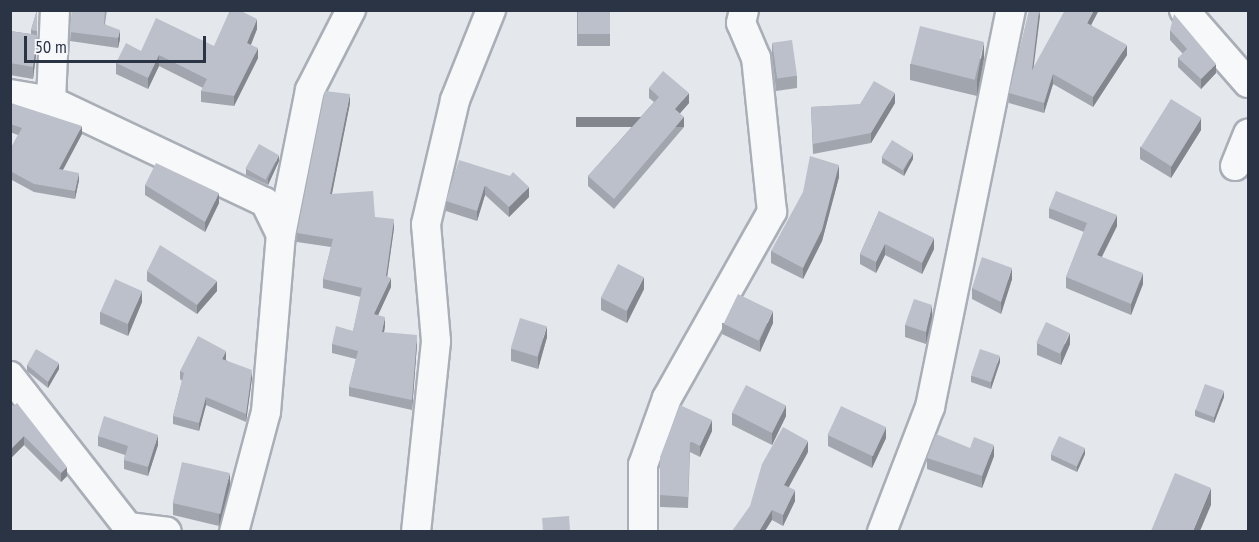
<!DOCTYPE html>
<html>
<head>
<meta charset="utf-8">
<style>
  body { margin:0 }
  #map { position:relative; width:1259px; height:542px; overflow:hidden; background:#e4e7ec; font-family:"PT Sans Narrow",sans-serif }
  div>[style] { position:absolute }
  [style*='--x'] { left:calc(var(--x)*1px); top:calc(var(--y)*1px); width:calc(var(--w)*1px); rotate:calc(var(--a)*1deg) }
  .roads { filter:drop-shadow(2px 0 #a9aeb7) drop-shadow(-2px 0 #a9aeb7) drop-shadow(0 2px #a9aeb7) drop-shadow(0 -2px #a9aeb7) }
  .minor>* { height:28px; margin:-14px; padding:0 14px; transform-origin:14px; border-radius:14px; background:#f7f8fa }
  .wall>* { inset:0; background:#a1a5ae; transform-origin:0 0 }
  .shaded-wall>* { inset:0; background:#83868d; transform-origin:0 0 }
  .building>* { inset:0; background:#bbc0ca; transform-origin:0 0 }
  span { translate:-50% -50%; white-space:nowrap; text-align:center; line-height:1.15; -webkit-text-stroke:5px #f4f6f9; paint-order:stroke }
  .frame { position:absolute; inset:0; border:12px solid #2b3445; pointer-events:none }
  .scale { position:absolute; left:24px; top:36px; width:182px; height:27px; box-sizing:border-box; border:3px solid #2b3445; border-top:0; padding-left:8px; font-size:18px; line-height:21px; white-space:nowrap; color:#2b3445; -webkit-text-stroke:4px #f4f6f9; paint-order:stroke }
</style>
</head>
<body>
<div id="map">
  <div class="roads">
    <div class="minor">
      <div style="--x:1184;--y:10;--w:97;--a:48.8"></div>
      <div style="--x:10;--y:94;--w:42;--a:9.7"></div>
      <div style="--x:51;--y:101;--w:237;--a:25.3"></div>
      <div style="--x:265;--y:202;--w:37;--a:64"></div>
      <div style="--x:51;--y:101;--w:91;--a:-87.5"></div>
      <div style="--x:1235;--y:166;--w:35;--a:-68"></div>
      <div style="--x:10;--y:376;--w:192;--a:52"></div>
      <div style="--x:128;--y:527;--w:39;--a:7"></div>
      <div style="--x:234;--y:532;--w:124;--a:-75.1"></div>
      <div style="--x:266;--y:412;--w:178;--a:-85.2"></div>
      <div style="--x:281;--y:235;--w:148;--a:-78.7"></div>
      <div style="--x:310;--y:90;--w:90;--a:-62.9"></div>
      <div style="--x:416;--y:532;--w:192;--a:-84"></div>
      <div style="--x:436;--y:341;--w:117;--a:-94.9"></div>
      <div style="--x:426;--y:224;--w:127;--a:-76.8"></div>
      <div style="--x:455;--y:100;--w:97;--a:-68.2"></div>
      <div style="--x:643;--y:532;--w:67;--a:-90"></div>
      <div style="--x:643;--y:465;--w:71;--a:-70.3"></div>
      <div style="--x:667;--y:398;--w:214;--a:-60.6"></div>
      <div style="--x:772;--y:212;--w:155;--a:-95.9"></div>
      <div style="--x:756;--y:58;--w:38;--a:-113"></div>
      <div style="--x:741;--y:23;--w:13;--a:-77"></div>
      <div style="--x:882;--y:532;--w:134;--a:-69"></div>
      <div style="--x:930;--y:407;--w:405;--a:-78.5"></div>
    </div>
  </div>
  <div class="wall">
    <div style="clip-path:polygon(37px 10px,37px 47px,33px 79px,10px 75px,10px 31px,31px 34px,31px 30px)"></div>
    <div style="clip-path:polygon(72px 10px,107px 10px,105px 24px,120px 39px,118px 48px,70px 41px)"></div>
    <div style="left:577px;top:10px;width:33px;height:36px"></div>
    <div style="clip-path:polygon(1040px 10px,1033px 67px,1091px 25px,1127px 55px,1093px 107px,1053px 84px,1044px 113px,1009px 103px,1009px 93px)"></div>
    <div style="clip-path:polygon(257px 29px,251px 45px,258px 58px,234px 106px,201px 102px,201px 91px,203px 88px,159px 66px,148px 89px,116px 74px,116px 63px,141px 51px,214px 46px)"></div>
    <div style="clip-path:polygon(1170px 30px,1216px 73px,1201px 89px,1178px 67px,1178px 58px,1183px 54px,1170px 40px)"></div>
    <div style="clip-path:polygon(772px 43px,797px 76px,797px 88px,776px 91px,772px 55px)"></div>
    <div style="clip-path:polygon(984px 58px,977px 96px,910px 80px,910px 64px)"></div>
    <div style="clip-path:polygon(649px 88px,689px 103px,680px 113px,684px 127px,614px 209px,588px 186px,588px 176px,654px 102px,649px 98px)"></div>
    <div style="clip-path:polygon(350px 103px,332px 194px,375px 217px,394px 228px,387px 277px,391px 287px,378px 315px,385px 326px,384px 333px,417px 344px,412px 410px,349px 396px,349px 387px,356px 359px,332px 353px,332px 344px,353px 331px,361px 297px,323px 288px,323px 279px,331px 247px,297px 242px,297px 233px)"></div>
    <div style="clip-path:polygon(895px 103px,871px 143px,813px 154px,811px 107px)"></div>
    <div style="clip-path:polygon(10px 105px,82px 134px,63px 170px,79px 180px,75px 199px,34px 192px,10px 179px,10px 150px,18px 135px,10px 132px)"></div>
    <div style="clip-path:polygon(1201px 130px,1171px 178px,1140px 159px,1140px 147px)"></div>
    <div style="clip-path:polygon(882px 157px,913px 159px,904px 176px,882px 163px)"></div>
    <div style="clip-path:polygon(279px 161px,268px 185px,246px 175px,246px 169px)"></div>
    <div style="clip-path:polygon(510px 176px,529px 197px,509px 217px,485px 195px,477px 221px,446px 211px,446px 201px)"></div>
    <div style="clip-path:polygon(839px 177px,822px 241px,803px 279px,771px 263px,771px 251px)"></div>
    <div style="clip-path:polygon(145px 185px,219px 203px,205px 232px,145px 195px)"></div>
    <div style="clip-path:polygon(1049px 208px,1117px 226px,1102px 257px,1143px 284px,1131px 315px,1066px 288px,1066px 277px,1084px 232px,1049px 218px)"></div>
    <div style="clip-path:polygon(879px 211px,934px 249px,922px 274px,885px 255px,876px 273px,860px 264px,860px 254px)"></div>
    <div style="clip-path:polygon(147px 271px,217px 291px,197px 314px,147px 281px)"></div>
    <div style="clip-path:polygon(1012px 279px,1001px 314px,972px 299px,972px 288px)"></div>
    <div style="clip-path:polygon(644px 289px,627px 323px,601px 310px,601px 298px)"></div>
    <div style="clip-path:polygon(142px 302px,128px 336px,100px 324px,100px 312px)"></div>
    <div style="clip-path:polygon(932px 317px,926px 344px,905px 337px,905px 325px)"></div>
    <div style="clip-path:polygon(722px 323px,773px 323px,760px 352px,722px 334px)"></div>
    <div style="clip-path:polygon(547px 337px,538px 369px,511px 361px,511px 349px)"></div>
    <div style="clip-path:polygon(1037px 343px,1070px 344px,1061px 365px,1037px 355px)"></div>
    <div style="clip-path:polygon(226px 359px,226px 360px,252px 378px,246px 422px,206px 405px,199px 431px,173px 424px,173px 416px,182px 381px,180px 379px,180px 371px)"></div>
    <div style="clip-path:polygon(1000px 362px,991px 389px,971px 382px,971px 376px)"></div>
    <div style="clip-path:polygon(27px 365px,59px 369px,48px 388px,27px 371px)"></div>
    <div style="clip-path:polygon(1224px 397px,1214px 423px,1195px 416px,1195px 410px)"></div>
    <div style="clip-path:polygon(10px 409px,67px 476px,61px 482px,24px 445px,10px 459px)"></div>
    <div style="clip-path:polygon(732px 413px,786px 416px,772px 445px,732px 425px)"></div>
    <div style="clip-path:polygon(712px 431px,700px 457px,690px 452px,688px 508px,660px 507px,660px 457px)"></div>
    <div style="clip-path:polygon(828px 435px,886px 438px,872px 468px,828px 446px)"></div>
    <div style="clip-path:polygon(98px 436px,158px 445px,148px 476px,124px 469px,124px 460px,125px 455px,98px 446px)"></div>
    <div style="clip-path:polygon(970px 448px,994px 456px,982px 488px,927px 469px,927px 458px)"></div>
    <div style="clip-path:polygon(808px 452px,789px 487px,795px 501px,783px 526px,772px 520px,732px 531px)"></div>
    <div style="clip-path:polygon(1051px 454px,1085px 454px,1077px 472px,1051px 460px)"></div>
    <div style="clip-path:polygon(230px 485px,219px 526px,173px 515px,173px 503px)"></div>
  </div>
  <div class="shaded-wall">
    <div style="clip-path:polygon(1039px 10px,1040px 16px,1032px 80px,1032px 70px)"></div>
    <div style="clip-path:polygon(1094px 10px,1099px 10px,1087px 33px,1087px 23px)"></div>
    <div style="clip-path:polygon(257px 19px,257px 29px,247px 54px,247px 43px)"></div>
    <div style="clip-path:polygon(120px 30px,120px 39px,118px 48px,118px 38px)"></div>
    <div style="clip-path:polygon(37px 35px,37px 47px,33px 79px,33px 67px)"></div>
    <div style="clip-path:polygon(984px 42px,984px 58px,977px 96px,977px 80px)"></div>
    <div style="clip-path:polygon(1127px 45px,1127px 55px,1093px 107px,1093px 97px)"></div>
    <div style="clip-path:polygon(258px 48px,258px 58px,234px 106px,234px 96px)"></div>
    <div style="clip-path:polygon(159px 55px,159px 66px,148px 89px,148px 78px)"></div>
    <div style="clip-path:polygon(1216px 64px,1216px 73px,1201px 89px,1201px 79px)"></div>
    <div style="clip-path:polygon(1053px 74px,1053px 84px,1044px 113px,1044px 103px)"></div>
    <div style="clip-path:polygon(689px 93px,689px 103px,675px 119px,675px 109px)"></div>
    <div style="clip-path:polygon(895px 93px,895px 103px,871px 143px,871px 133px)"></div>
    <div style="clip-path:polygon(350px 94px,350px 103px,330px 203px,330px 194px)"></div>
    <div style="left:684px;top:117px;width:10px;height:108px;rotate:90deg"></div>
    <div style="clip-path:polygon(1201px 118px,1201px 130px,1171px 178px,1171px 167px)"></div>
    <div style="clip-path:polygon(82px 126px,82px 134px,59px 177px,59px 169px)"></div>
    <div style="clip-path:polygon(913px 153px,913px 159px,904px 176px,904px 170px)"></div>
    <div style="clip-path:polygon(279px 155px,279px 161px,268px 185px,268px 179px)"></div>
    <div style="clip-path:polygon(839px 165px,839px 177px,822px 241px,803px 279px,803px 268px)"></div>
    <div style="clip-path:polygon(79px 173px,79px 180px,75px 199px,75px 191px)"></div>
    <div style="clip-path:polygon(485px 185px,485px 195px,477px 221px,477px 211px)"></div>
    <div style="clip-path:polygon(529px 187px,529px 197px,509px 217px,509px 207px)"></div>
    <div style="clip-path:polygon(219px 193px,219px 203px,205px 232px,205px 222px)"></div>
    <div style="clip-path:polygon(1117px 215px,1117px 226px,1097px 266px,1097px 255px)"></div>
    <div style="clip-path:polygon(394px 219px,394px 228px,386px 285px,386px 276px)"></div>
    <div style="clip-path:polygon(934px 238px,934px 249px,922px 274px,922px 263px)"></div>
    <div style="clip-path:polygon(885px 244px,885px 255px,876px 273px,876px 262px)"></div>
    <div style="clip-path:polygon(1012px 268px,1012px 279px,1001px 314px,1001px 302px)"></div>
    <div style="clip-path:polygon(1143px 273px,1143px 284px,1131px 315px,1131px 304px)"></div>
    <div style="clip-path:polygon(644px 277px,644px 289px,627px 323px,627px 311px)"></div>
    <div style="clip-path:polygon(391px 278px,391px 287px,374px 324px,374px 314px)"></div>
    <div style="clip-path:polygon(217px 281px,217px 291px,197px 314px,197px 305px)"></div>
    <div style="clip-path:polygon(142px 291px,142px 302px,128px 336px,128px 324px)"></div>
    <div style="clip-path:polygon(932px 305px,932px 317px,926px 344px,926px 332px)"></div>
    <div style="clip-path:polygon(773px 311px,773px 323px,760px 352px,760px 340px)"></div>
    <div style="clip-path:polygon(385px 317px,385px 326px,382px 342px,382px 332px)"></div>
    <div style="clip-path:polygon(547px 326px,547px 337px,538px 369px,538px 357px)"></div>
    <div style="clip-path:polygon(1070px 333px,1070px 344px,1061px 365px,1061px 353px)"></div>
    <div style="clip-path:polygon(417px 335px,417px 344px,412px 410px,412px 400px)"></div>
    <div style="clip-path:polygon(226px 351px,226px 359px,222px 367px,222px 359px)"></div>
    <div style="clip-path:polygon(1000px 356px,1000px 362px,991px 389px,991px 383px)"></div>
    <div style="clip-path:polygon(59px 363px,59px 369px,48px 388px,48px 382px)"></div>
    <div style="clip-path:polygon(252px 370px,252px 378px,246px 422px,246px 414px)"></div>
    <div style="clip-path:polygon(1224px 391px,1224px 397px,1214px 423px,1214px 417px)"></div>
    <div style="clip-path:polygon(206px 397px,206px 405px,199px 431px,199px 423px)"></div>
    <div style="clip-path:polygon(786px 405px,786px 416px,772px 445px,772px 433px)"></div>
    <div style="clip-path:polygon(712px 420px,712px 431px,700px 457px,700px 446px)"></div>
    <div style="clip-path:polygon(886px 427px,886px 438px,872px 468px,872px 456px)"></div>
    <div style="clip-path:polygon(158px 435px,158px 445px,148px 476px,148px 467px)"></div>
    <div style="clip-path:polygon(24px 436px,24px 445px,10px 459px,10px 450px)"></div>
    <div style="clip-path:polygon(808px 441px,808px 452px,784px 495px,784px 485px)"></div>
    <div style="clip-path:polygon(994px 445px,994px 456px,982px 488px,982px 476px)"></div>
    <div style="clip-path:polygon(1085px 448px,1085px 454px,1077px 472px,1077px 466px)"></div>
    <div style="clip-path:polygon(67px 467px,67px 476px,61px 482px,61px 473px)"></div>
    <div style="clip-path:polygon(230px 473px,230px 485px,219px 526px,219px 514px)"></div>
    <div style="clip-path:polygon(1211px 488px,1211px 505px,1200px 531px,1193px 531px)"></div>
    <div style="clip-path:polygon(795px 490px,795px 501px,783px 526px,783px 515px)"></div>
    <div style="clip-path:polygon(772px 510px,772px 520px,765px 531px,759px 531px)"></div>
  </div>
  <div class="building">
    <div style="clip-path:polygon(37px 10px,37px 31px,31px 30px)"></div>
    <div style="clip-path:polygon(72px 10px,105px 10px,104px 24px,120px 30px,118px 38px,70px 32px)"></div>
    <div style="clip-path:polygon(230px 10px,239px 10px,257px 19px,247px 43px,258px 48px,234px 96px,201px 91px,207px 79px,159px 55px,148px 78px,116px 63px,126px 43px,141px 51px,156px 18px,214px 46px)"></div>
    <div style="left:578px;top:10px;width:32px;height:24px"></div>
    <div style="clip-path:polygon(1029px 10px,1039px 10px,1032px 70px,1065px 10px,1094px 10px,1087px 23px,1127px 45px,1093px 97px,1053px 74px,1044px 103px,1009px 93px)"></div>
    <div style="clip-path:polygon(1174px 14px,1216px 64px,1201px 79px,1178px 58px,1187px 49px,1170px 30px)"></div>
    <div style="left:920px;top:26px;width:66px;height:39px;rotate:14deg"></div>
    <div style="clip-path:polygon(10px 31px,37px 35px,33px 67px,10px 63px)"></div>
    <div style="left:792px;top:40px;width:36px;height:20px;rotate:82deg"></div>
    <div style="clip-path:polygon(663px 71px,689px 93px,675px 109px,684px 117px,614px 199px,588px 176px,659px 97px,649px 88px)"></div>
    <div style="clip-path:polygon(874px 81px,895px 93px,871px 133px,813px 144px,811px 107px,860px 104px)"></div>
    <div style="clip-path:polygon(325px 91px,350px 94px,330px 194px,373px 191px,375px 217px,394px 219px,386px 276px,391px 278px,374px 314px,385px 317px,382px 332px,417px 335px,412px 400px,349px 387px,358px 351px,332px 344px,336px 326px,353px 331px,362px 288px,323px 279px,333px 239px,297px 233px)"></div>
    <div style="left:1171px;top:99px;width:36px;height:57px;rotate:32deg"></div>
    <div style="clip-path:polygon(11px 103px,82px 126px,59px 169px,79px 173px,75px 191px,34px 184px,10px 171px,10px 150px,22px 128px,10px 124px)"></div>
    <div style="left:892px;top:140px;width:25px;height:20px;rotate:32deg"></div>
    <div style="left:259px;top:144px;width:23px;height:28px;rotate:29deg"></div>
    <div style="clip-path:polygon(810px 156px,839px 165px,822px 230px,803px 268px,771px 251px,803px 192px)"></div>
    <div style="clip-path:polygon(459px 160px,510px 176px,513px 172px,529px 187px,509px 207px,485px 185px,477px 211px,446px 201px)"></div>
    <div style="clip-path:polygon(156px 163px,219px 193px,205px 222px,145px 185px)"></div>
    <div style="clip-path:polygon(1056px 191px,1117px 215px,1097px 255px,1143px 273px,1131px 304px,1066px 277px,1087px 223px,1049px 208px)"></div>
    <div style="clip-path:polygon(879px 211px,934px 238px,922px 263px,885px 244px,876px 262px,860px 254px)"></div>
    <div style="clip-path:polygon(160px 245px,217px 281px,197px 305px,147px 271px)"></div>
    <div style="clip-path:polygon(982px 257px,1012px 268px,1001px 302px,972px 288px)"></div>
    <div style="left:618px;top:264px;width:29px;height:38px;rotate:27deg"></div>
    <div style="left:115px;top:279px;width:30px;height:36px;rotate:24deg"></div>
    <div style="left:738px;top:294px;width:39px;height:33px;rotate:26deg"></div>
    <div style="clip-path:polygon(914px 299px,932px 305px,926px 332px,905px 325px)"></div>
    <div style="left:520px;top:318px;width:28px;height:32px;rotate:17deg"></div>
    <div style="left:1046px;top:322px;width:26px;height:23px;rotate:25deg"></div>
    <div style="clip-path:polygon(198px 336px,226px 351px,222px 359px,252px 370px,246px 414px,206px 397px,199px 423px,173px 416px,184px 373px,180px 371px)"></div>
    <div style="clip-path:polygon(36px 349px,59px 363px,48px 382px,27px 365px)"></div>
    <div style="left:980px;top:349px;width:21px;height:28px;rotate:19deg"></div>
    <div style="left:1205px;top:384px;width:20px;height:28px;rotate:20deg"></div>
    <div style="left:746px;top:385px;width:45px;height:31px;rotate:27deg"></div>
    <div style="clip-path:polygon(17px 403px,67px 467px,61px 473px,24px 436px,10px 450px,10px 409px)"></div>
    <div style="clip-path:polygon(680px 405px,712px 420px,700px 446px,690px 441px,688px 497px,660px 495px,660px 457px)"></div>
    <div style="left:841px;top:406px;width:50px;height:32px;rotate:25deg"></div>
    <div style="clip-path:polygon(104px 416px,158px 435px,148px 467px,124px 460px,128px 446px,98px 436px)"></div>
    <div style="clip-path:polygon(783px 427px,808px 441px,784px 485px,795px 490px,783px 515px,772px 510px,759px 531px,732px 531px,750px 506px,762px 464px)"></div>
    <div style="clip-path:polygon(936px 434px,970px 448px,974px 437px,994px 445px,982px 476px,927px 458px)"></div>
    <div style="left:1059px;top:436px;width:29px;height:20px;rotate:25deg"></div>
    <div style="left:182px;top:462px;width:49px;height:42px;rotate:13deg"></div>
    <div style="clip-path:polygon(1175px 473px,1211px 488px,1193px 531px,1151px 531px)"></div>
    <div style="left:569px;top:516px;width:15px;height:27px;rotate:86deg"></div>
  </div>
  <div class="frame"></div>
  <div class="scale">50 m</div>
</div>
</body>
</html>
